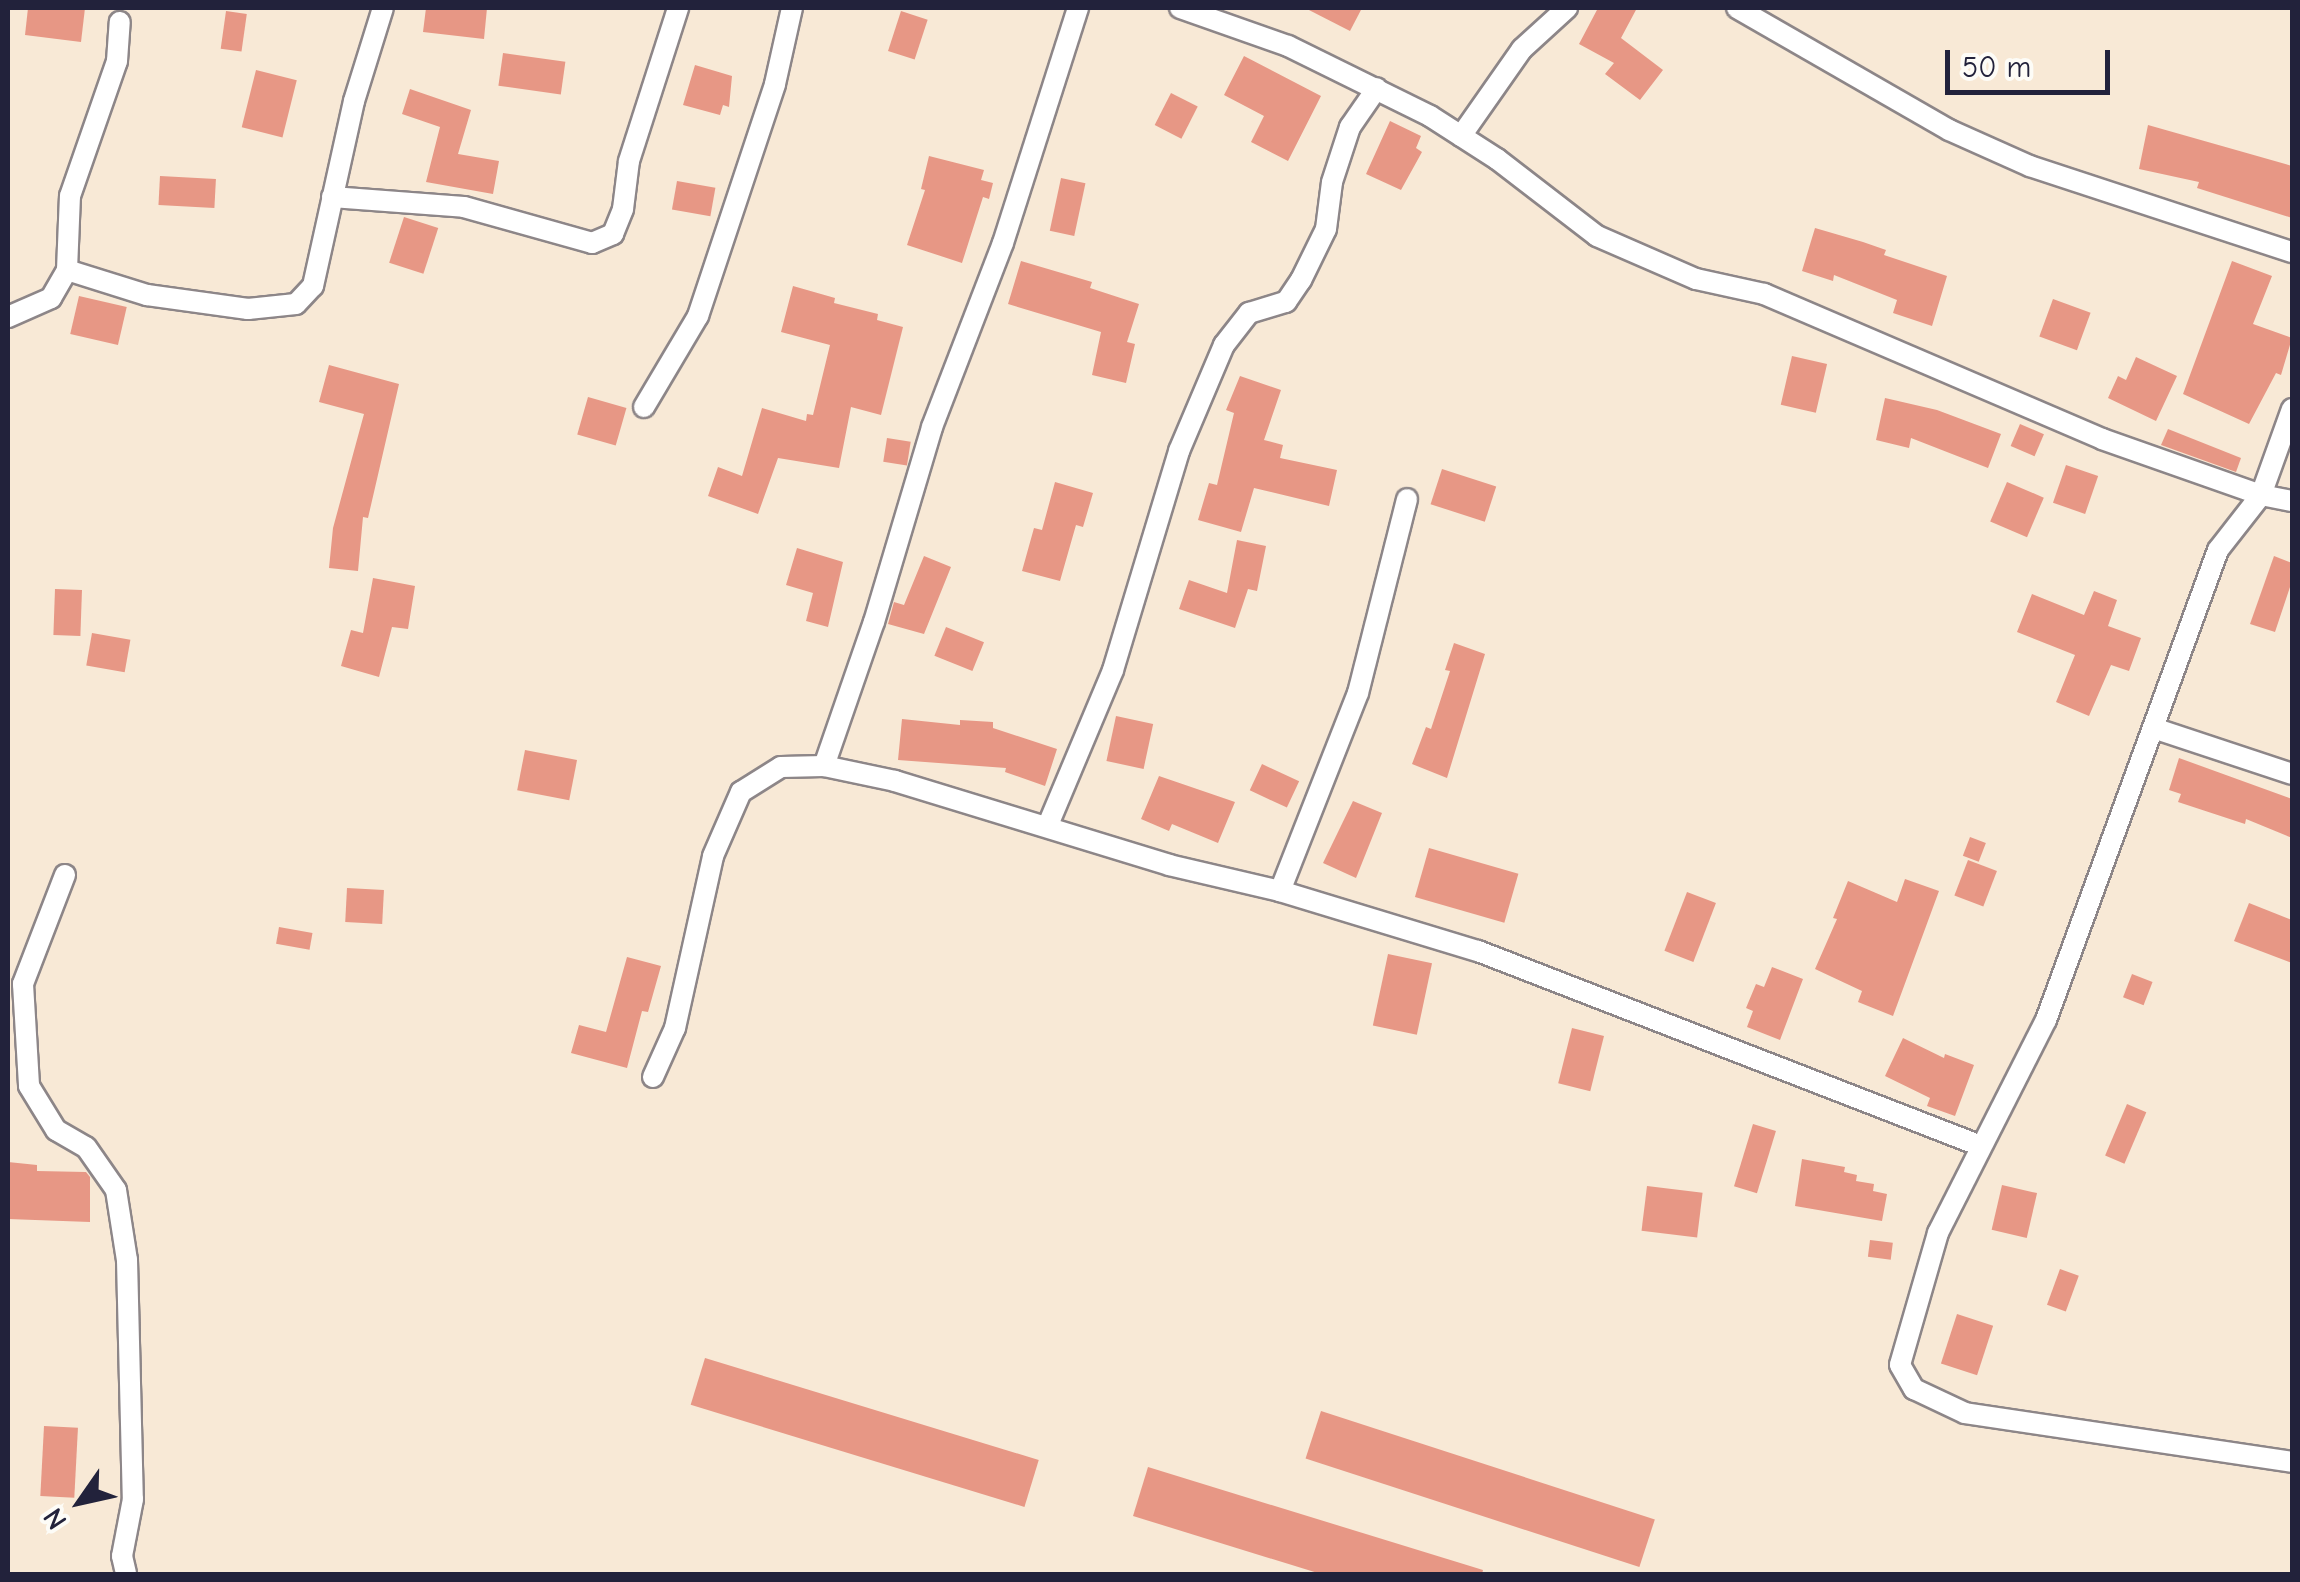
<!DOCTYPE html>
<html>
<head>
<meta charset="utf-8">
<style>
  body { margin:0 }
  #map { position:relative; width:2300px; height:1582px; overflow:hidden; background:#f8e9d6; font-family:"Comic Neue",sans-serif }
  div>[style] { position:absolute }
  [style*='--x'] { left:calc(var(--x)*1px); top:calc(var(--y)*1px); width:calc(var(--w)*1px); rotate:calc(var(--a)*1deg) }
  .building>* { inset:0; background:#e79785; transform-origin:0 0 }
  .roads { filter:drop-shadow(2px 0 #8d8688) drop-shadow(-2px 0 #8d8688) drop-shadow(0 2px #8d8688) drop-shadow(0 -2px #8d8688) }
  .street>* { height:20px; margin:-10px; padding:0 10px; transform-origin:10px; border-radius:10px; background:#fff }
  span { translate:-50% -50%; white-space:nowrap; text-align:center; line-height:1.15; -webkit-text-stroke:10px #fdfcf7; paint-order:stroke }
  .frame { position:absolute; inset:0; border:10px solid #22223b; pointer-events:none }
  .north { position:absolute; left:30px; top:1452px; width:100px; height:100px; -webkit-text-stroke:8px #fdfcf7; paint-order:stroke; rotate:236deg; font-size:28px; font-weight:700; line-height:40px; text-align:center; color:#22223b }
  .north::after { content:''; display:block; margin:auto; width:35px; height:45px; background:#22223b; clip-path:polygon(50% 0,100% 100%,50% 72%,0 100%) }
  .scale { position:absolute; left:1945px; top:50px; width:165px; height:45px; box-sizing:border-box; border:5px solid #22223b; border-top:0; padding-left:12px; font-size:30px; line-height:35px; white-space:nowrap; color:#22223b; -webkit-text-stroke:8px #fdfcf7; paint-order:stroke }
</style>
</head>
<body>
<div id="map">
  <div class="building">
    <div style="clip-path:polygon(28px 8px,85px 8px,81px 42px,25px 35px)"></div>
    <div style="clip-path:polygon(426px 8px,487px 8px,484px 39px,423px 32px)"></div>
    <div style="clip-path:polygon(1305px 8px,1362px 8px,1350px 31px)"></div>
    <div style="clip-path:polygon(1598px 8px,1637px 8px,1621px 38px,1663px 70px,1640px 100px,1605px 74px,1614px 63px,1579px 44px)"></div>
    <div style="left:226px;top:11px;width:21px;height:38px;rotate:8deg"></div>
    <div style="left:901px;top:11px;width:28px;height:42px;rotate:18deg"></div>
    <div style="left:503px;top:53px;width:63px;height:33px;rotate:8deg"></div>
    <div style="clip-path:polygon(1244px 56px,1321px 96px,1288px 161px,1251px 142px,1264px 116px,1224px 95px)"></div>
    <div style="clip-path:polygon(695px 65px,732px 76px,729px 107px,723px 105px,720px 115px,683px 105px)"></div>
    <div style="left:256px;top:70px;width:42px;height:59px;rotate:14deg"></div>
    <div style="clip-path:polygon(410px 89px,471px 110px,458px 154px,499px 161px,493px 194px,426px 182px,440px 127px,402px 114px)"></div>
    <div style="left:1171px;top:93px;width:30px;height:36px;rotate:27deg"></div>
    <div style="clip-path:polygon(1390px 121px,1421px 136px,1416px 148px,1422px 152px,1401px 190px,1366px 174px)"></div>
    <div style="clip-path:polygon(2148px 125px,2292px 166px,2292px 218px,2197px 188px,2199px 182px,2139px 169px)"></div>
    <div style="clip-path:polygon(929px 156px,984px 170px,981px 180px,993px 183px,989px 199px,983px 197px,962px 263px,907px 245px,925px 190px,921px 189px)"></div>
    <div style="left:160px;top:176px;width:56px;height:29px;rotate:3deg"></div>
    <div style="left:1061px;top:178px;width:25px;height:54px;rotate:12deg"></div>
    <div style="left:677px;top:181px;width:39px;height:29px;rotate:10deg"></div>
    <div style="left:404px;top:217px;width:36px;height:48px;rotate:18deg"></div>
    <div style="clip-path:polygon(1815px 228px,1863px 242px,1886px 250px,1884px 255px,1947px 276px,1932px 326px,1893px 313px,1897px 300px,1834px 275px,1833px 281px,1802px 271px)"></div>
    <div style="clip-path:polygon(1021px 261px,1092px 282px,1090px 288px,1139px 304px,1127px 342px,1135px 344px,1126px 383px,1092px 375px,1101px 332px,1008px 304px)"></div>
    <div style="clip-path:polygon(2232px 261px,2272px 276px,2253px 324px,2292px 338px,2281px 375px,2276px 373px,2249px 424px,2183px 394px)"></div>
    <div style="clip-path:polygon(793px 286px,835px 298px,834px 303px,878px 314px,877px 320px,903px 327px,881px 415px,851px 407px,839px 468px,778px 458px,758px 514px,708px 496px,718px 467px,742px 476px,762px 408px,806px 421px,807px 414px,813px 415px,830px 345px,781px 332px)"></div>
    <div style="left:79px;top:296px;width:49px;height:39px;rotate:13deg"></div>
    <div style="left:2053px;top:299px;width:40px;height:40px;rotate:20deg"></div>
    <div style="left:1792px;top:356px;width:36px;height:50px;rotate:13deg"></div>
    <div style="clip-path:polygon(2136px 357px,2177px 376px,2156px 421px,2108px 398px,2118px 376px,2126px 380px)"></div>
    <div style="clip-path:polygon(329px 365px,399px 384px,368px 518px,363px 517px,358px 571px,329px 568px,333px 528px,364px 414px,319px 402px)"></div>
    <div style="clip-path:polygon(1240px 376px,1281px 390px,1264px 440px,1283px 445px,1280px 458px,1337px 470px,1329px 506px,1254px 488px,1241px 532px,1198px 520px,1209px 483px,1217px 485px,1234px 413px,1226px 410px)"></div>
    <div style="left:588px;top:397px;width:40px;height:39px;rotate:16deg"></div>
    <div style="clip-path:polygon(1885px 398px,1937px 410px,2001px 434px,1988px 468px,1911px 438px,1909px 448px,1876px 440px)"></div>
    <div style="left:2020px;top:424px;width:26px;height:24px;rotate:23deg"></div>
    <div style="clip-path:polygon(2168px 429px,2241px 458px,2236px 472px,2161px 445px)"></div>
    <div style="left:887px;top:438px;width:24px;height:24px;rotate:9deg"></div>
    <div style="left:2066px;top:465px;width:34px;height:40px;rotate:19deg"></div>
    <div style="left:1442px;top:469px;width:57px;height:37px;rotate:18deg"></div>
    <div style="clip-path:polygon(1055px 482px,1093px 493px,1083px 527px,1076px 525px,1060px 581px,1022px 571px,1034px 528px,1042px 530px)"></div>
    <div style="left:2007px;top:482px;width:40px;height:43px;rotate:23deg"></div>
    <div style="clip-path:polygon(1237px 540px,1266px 546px,1257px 591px,1248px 589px,1235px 628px,1179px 609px,1189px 580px,1227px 593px)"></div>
    <div style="clip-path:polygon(797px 548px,843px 562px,828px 627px,806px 621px,813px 593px,786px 585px)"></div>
    <div style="clip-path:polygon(924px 556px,951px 567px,924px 634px,888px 624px,894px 602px,904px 605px)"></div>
    <div style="clip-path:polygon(2274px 556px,2292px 563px,2292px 581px,2275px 632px,2250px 624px)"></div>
    <div style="clip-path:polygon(373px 578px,415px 586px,408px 629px,392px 627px,379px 677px,341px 666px,351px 630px,363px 633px)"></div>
    <div style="left:55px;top:589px;width:27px;height:46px;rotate:2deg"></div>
    <div style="clip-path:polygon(2094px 591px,2117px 600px,2108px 626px,2141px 638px,2129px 671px,2111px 665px,2089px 716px,2056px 702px,2075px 655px,2017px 632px,2032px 594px,2084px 615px)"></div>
    <div style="left:946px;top:627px;width:41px;height:31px;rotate:22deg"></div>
    <div style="left:92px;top:633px;width:39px;height:33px;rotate:10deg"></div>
    <div style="clip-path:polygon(1454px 643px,1485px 654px,1447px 778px,1412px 764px,1426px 727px,1431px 729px,1450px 671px,1445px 670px)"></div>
    <div style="left:1116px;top:716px;width:38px;height:46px;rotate:12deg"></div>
    <div style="clip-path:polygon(902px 719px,960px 725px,960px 720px,993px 722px,993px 728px,1057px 749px,1045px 786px,1005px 772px,1006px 768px,898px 760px)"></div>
    <div style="left:525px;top:750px;width:53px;height:41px;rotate:11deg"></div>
    <div style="clip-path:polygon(2179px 758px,2292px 799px,2292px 838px,2246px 819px,2245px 824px,2178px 802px,2181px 794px,2169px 790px)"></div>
    <div style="left:1262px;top:764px;width:41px;height:29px;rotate:25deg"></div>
    <div style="clip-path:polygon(1159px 776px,1235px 802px,1218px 843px,1172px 824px,1169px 831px,1141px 819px)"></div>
    <div style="clip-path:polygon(1353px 801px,1382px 813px,1356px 878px,1323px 863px)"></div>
    <div style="left:1970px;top:837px;width:17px;height:20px;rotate:21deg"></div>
    <div style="left:1429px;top:848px;width:93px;height:51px;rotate:16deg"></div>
    <div style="left:1968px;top:860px;width:31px;height:38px;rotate:21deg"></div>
    <div style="clip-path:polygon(1905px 879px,1939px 891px,1893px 1016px,1858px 1002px,1862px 991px,1815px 969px,1837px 919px,1833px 918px,1848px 881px,1897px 902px)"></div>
    <div style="left:347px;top:888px;width:37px;height:34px;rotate:3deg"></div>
    <div style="left:1687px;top:892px;width:31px;height:63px;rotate:21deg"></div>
    <div style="clip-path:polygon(2249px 903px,2292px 920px,2292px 963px,2234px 941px)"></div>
    <div style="left:279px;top:927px;width:34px;height:17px;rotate:10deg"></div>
    <div style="left:1388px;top:954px;width:45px;height:73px;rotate:12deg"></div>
    <div style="clip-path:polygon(627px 957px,661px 966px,648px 1012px,642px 1011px,627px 1068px,571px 1053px,579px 1025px,606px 1032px)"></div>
    <div style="clip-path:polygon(1772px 967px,1803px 979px,1780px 1040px,1747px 1027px,1753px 1011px,1746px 1008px,1756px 984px,1764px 987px)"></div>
    <div style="left:2132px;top:974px;width:22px;height:25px;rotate:21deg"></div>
    <div style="left:1572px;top:1028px;width:33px;height:57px;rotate:14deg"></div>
    <div style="clip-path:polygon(1903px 1038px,1944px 1058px,1945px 1054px,1974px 1065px,1955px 1116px,1927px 1106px,1930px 1098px,1885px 1076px)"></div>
    <div style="left:2127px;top:1104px;width:21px;height:56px;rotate:23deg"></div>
    <div style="left:1753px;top:1124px;width:24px;height:65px;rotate:17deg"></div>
    <div style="clip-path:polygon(1802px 1159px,1845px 1167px,1844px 1172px,1857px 1175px,1856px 1181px,1874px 1184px,1873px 1191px,1887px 1194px,1882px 1221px,1795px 1206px)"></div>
    <div style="clip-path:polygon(8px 1162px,37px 1165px,37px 1171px,86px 1172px,90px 1177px,90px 1222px,8px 1219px)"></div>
    <div style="left:2002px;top:1185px;width:36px;height:46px;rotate:13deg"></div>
    <div style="left:1647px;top:1186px;width:56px;height:45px;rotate:7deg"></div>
    <div style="left:1870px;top:1240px;width:23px;height:17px;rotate:7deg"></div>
    <div style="left:2060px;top:1269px;width:20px;height:38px;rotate:20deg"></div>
    <div style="left:1957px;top:1314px;width:38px;height:52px;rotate:18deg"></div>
    <div style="left:705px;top:1358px;width:349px;height:49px;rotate:17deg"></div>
    <div style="left:1321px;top:1411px;width:351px;height:50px;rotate:18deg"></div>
    <div style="left:44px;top:1426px;width:34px;height:70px;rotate:3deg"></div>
    <div style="clip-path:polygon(1148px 1467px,1483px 1570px,1482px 1574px,1321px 1574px,1133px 1516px)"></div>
  </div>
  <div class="roads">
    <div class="street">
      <div style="--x:1180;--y:8;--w:114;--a:19.4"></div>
      <div style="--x:1288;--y:46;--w:158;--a:26.2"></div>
      <div style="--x:1430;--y:116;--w:80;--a:32.7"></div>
      <div style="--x:1497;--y:159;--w:126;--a:37.6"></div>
      <div style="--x:1597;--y:236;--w:108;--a:23.5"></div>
      <div style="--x:1696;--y:279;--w:70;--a:12.4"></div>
      <div style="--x:1764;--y:294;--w:368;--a:23.2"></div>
      <div style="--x:2102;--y:439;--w:169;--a:19.4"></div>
      <div style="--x:2261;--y:495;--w:32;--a:11"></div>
      <div style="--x:1737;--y:8;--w:245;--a:29.9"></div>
      <div style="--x:1949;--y:130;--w:89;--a:24"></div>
      <div style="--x:2030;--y:166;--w:276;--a:18.2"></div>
      <div style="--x:1461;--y:136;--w:106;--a:-55"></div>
      <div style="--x:1522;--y:49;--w:61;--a:-42.3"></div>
      <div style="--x:332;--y:197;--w:132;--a:4.3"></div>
      <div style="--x:464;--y:207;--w:133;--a:15.7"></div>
      <div style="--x:592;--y:243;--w:23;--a:-23"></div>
      <div style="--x:613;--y:234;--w:27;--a:-68"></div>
      <div style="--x:623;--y:209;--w:48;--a:-82.9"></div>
      <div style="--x:629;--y:161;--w:161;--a:-72.2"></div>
      <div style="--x:67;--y:270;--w:84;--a:17.4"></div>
      <div style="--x:147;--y:295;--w:102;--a:7.9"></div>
      <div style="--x:248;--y:309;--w:48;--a:-5.9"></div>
      <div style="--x:296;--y:304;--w:25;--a:-47"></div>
      <div style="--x:313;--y:286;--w:189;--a:-77.5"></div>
      <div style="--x:354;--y:101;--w:97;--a:-72.7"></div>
      <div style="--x:8;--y:317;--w:47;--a:-23.8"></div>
      <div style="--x:51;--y:298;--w:32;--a:-60"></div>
      <div style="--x:67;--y:270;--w:74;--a:-87.7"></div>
      <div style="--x:70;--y:196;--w:143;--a:-70.8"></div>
      <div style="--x:117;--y:61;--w:39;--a:-86"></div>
      <div style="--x:644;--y:407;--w:106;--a:-59.3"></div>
      <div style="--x:698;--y:316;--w:244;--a:-71.6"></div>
      <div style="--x:775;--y:84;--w:78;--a:-77.4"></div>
      <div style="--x:2292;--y:409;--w:91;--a:109.8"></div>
      <div style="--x:2261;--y:495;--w:70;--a:128"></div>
      <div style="--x:2218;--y:550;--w:500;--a:110.1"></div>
      <div style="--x:2046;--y:1020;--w:239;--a:116.9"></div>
      <div style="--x:1938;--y:1233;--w:137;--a:106.1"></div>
      <div style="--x:1900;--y:1365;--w:28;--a:60"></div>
      <div style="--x:1914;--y:1389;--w:56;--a:25.2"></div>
      <div style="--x:1965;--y:1413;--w:331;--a:8.5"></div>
      <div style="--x:2156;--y:729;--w:143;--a:18.3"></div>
      <div style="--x:824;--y:766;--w:152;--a:-70.9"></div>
      <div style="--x:874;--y:622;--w:203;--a:-73.4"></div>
      <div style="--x:932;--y:427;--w:197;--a:-68.9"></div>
      <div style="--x:1003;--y:243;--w:247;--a:-72.3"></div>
      <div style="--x:1048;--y:825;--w:168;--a:-67.2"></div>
      <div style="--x:1113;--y:670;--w:229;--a:-73.2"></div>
      <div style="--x:1179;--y:451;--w:115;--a:-67"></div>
      <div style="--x:1224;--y:345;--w:41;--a:-52"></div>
      <div style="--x:1249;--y:313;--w:39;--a:-17"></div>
      <div style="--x:1286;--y:302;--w:27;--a:-56"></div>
      <div style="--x:1301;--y:280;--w:57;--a:-63.9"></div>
      <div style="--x:1326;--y:229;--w:47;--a:-82.7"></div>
      <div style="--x:1332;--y:182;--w:58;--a:-71.9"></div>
      <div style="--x:1350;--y:127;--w:47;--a:-55.3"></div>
      <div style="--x:65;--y:875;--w:117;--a:111.1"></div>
      <div style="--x:23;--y:984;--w:102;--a:86.6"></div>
      <div style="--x:29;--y:1086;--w:52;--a:58.5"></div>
      <div style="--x:56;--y:1130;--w:34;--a:30"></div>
      <div style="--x:86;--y:1147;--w:52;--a:55.1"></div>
      <div style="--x:116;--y:1190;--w:71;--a:81.1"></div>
      <div style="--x:127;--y:1260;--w:239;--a:88.6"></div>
      <div style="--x:133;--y:1499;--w:58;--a:100.9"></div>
      <div style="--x:122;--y:1556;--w:18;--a:77"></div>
      <div style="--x:1280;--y:891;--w:213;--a:-68.5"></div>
      <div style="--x:1358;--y:693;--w:200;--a:-75.8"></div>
      <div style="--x:653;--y:1077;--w:54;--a:-65.8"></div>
      <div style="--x:675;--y:1028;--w:176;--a:-77.5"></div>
      <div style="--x:713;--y:856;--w:70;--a:-66.4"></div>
      <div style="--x:741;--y:792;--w:47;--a:-32"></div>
      <div style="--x:781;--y:767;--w:43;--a:-1.3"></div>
      <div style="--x:824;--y:766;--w:73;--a:11.9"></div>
      <div style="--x:895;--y:781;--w:287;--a:17"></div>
      <div style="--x:1169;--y:865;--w:114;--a:13.2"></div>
      <div style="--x:1280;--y:891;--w:207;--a:16.9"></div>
      <div style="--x:1478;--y:951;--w:539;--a:21.19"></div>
    </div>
  </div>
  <div class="frame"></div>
  <div class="north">N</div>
  <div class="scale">50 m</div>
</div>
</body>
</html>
